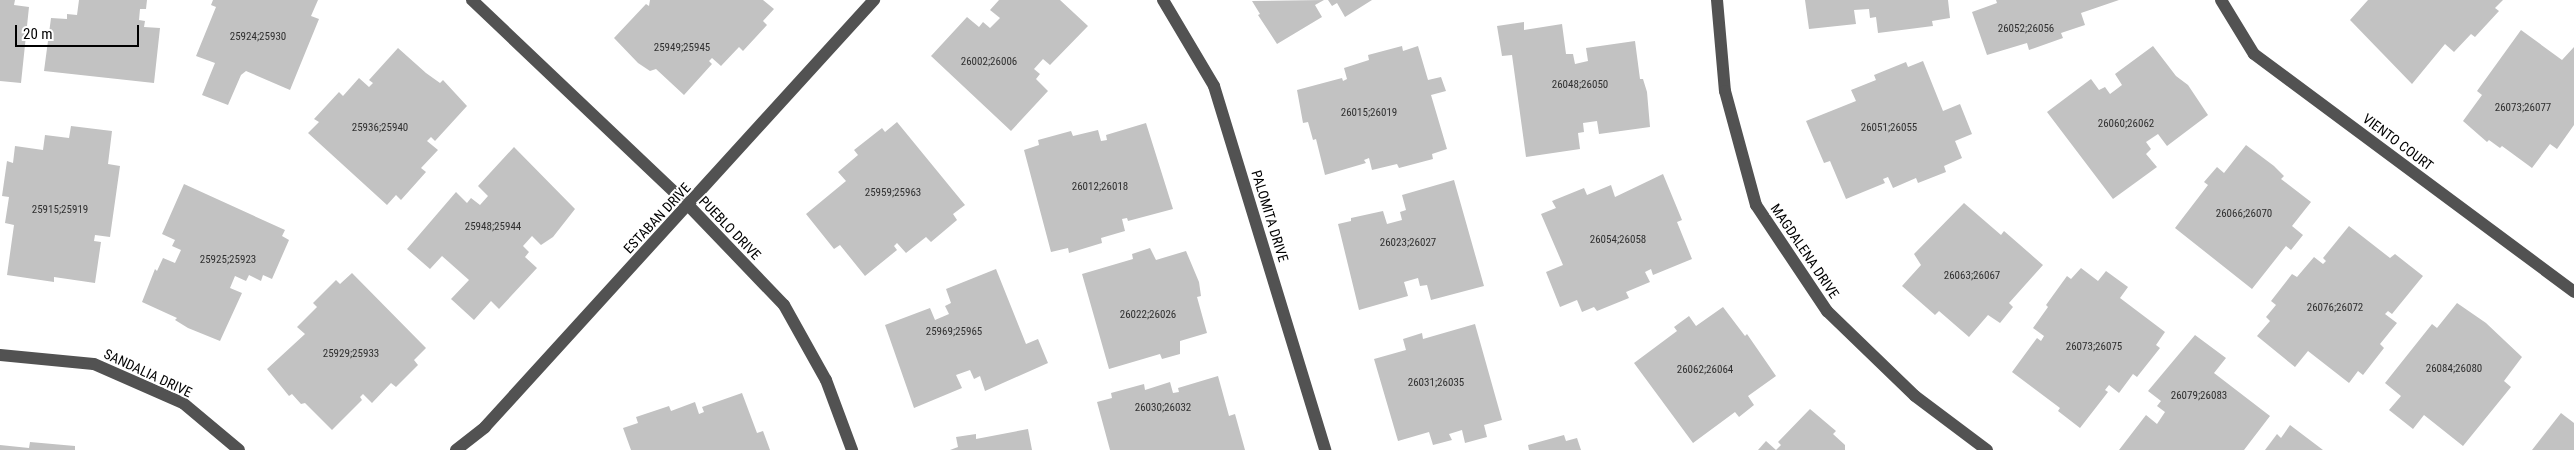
<!DOCTYPE html>
<html>
<head>
<meta charset="utf-8">
<style>
  body { margin:0 }
  #map { position:relative; width:2574px; height:450px; overflow:hidden; background:#fff; font-family:"Roboto Condensed",sans-serif }
  div>[style] { position:absolute }
  [style*='--x'] { left:calc(var(--x)*1px); top:calc(var(--y)*1px); width:calc(var(--w)*1px); rotate:calc(var(--a)*1deg) }
  .building>* { inset:0; background:#c2c2c2 }
  .minor>* { height:12px; margin:-6px; padding:0 6px; transform-origin:6px; border-radius:6px; background:#525252 }
  span { translate:-50% -50%; white-space:nowrap; text-align:center; line-height:1.15; -webkit-text-stroke:4px #fff; paint-order:stroke }
  .number-label { font-size:11px; color:#303030 }
  .number-label span { -webkit-text-stroke-width:0 }
  .street-label { font-size:14px; color:#000 }
  .scale { position:absolute; left:15px; top:25px; width:124px; height:22px; box-sizing:border-box; border:2px solid #000; border-top:0; padding-left:6px; font-size:15px; line-height:18px; white-space:nowrap; color:#000; -webkit-text-stroke:4px #fff; paint-order:stroke }
</style>
</head>
<body>
<div id="map">
  <div class="building">
    <div style="clip-path:polygon(0 0,15px 0,14px 5px,29px 7px,21px 83px,0 81px)"></div>
    <div style="clip-path:polygon(79px 0,147px 0,146px 9px,140px 9px,139px 20px,145px 21px,144px 27px,160px 28px,154px 83px,44px 71px,51px 18px,67px 19px,67px 14px,77px 15px)"></div>
    <div style="clip-path:polygon(213px 0,318px 0,311px 16px,319px 19px,290px 90px,246px 71px,241px 75px,228px 105px,202px 95px,215px 63px,196px 56px,216px 7px,211px 5px)"></div>
    <div style="clip-path:polygon(650px 0,763px 0,774px 9px,763px 21px,767px 25px,743px 51px,739px 47px,721px 66px,712px 58px,709px 61px,712px 64px,684px 95px,656px 69px,650px 71px,638px 63px,614px 38px,646px 4px,649px 6px)"></div>
    <div style="clip-path:polygon(999px 0,1060px 0,1088px 26px,1050px 65px,1043px 59px,1034px 69px,1040px 74px,1036px 79px,1048px 91px,1011px 131px,931px 56px,967px 17px,979px 27px,983px 22px,990px 28px,1000px 18px,990px 10px)"></div>
    <div style="clip-path:polygon(1324px 0,1315px 5px,1322px 17px,1277px 44px,1258px 15px,1260px 14px,1252px 1px)"></div>
    <div style="clip-path:polygon(1328px 0,1372px 0,1345px 17px,1337px 3px,1332px 6px)"></div>
    <div style="clip-path:polygon(1805px 0,1948px 0,1950px 18px,1932px 21px,1933px 26px,1878px 33px,1876px 17px,1870px 18px,1869px 9px,1854px 10px,1856px 24px,1809px 29px)"></div>
    <div style="clip-path:polygon(1996px 0,2119px 0,2081px 13px,2085px 25px,2061px 33px,2063px 38px,2029px 50px,2027px 43px,1987px 55px,1972px 12px,1997px 3px)"></div>
    <div style="clip-path:polygon(2368px 0,2503px 0,2495px 8px,2499px 11px,2475px 37px,2471px 34px,2454px 52px,2445px 44px,2412px 84px,2350px 20px)"></div>
    <div style="clip-path:polygon(1524px 22px,1524px 30px,1562px 24px,1566px 54px,1573px 54px,1575px 64px,1588px 61px,1586px 48px,1635px 41px,1640px 79px,1643px 79px,1647px 92px,1650px 127px,1599px 134px,1597px 121px,1583px 123px,1584px 132px,1578px 133px,1580px 149px,1526px 157px,1512px 55px,1502px 56px,1497px 26px)"></div>
    <div style="clip-path:polygon(2521px 30px,2562px 60px,2574px 47px,2574px 125px,2557px 149px,2550px 144px,2532px 168px,2502px 146px,2500px 148px,2489px 140px,2487px 142px,2463px 121px,2482px 95px,2477px 91px)"></div>
    <div style="clip-path:polygon(1402px 46px,1403px 51px,1418px 46px,1428px 80px,1441px 77px,1446px 91px,1431px 95px,1447px 149px,1432px 154px,1433px 159px,1399px 168px,1397px 164px,1372px 170px,1369px 158px,1364px 160px,1366px 163px,1325px 175px,1316px 139px,1313px 140px,1308px 122px,1303px 123px,1297px 90px,1342px 78px,1343px 81px,1347px 79px,1344px 68px,1369px 60px,1368px 55px)"></div>
    <div style="clip-path:polygon(2153px 46px,2176px 76px,2188px 85px,2208px 115px,2167px 146px,2158px 134px,2146px 142px,2151px 149px,2146px 154px,2157px 167px,2113px 199px,2047px 112px,2091px 79px,2099px 90px,2105px 87px,2110px 94px,2122px 85px,2115px 74px)"></div>
    <div style="clip-path:polygon(398px 48px,426px 73px,440px 83px,443px 80px,467px 106px,435px 141px,431px 137px,427px 141px,438px 150px,421px 168px,426px 172px,401px 200px,396px 195px,387px 205px,308px 133px,319px 122px,314px 119px,339px 92px,343px 96px,359px 78px,369px 87px,373px 83px,369px 80px)"></div>
    <div style="clip-path:polygon(1923px 61px,1943px 111px,1960px 104px,1972px 134px,1955px 141px,1962px 158px,1944px 166px,1946px 172px,1918px 183px,1916px 178px,1893px 188px,1888px 177px,1883px 179px,1885px 183px,1846px 199px,1830px 161px,1824px 163px,1806px 121px,1856px 101px,1851px 90px,1876px 80px,1874px 75px,1906px 62px,1908px 67px)"></div>
    <div style="clip-path:polygon(897px 122px,965px 205px,953px 214px,957px 220px,931px 242px,926px 237px,906px 253px,897px 243px,894px 246px,897px 250px,865px 276px,840px 245px,834px 249px,806px 214px,846px 181px,838px 172px,858px 155px,854px 150px,882px 128px,885px 132px)"></div>
    <div style="clip-path:polygon(1146px 123px,1173px 209px,1128px 221px,1127px 218px,1122px 219px,1125px 231px,1101px 238px,1102px 243px,1069px 253px,1068px 248px,1051px 252px,1024px 150px,1039px 145px,1038px 140px,1071px 131px,1073px 136px,1098px 130px,1101px 141px,1107px 140px,1106px 135px)"></div>
    <div style="clip-path:polygon(71px 126px,112px 131px,108px 164px,120px 166px,110px 237px,95px 235px,94px 241px,101px 242px,95px 283px,54px 277px,54px 282px,7px 275px,14px 225px,5px 223px,9px 197px,2px 196px,7px 161px,13px 163px,15px 146px,43px 150px,45px 135px,69px 138px)"></div>
    <div style="clip-path:polygon(2246px 145px,2274px 166px,2284px 176px,2281px 179px,2311px 202px,2292px 226px,2303px 235px,2291px 250px,2286px 246px,2252px 289px,2175px 228px,2208px 185px,2204px 182px,2217px 167px,2224px 173px)"></div>
    <div style="clip-path:polygon(514px 147px,575px 209px,553px 237px,541px 245px,532px 236px,523px 246px,529px 252px,525px 257px,537px 268px,499px 309px,491px 301px,474px 320px,451px 299px,469px 280px,442px 256px,430px 269px,407px 249px,456px 192px,467px 203px,471px 198px,480px 205px,488px 196px,478px 186px)"></div>
    <div style="clip-path:polygon(1663px 174px,1682px 220px,1677px 222px,1692px 259px,1653px 275px,1651px 269px,1645px 272px,1650px 282px,1626px 292px,1629px 298px,1597px 311px,1594px 307px,1582px 312px,1577px 300px,1560px 307px,1546px 272px,1563px 265px,1541px 214px,1556px 208px,1552px 201px,1584px 188px,1587px 195px,1611px 185px,1615px 197px)"></div>
    <div style="clip-path:polygon(1454px 180px,1484px 286px,1431px 300px,1427px 285px,1420px 286px,1418px 278px,1404px 282px,1408px 296px,1359px 310px,1338px 224px,1351px 221px,1351px 218px,1383px 211px,1387px 224px,1402px 220px,1400px 212px,1406px 210px,1402px 195px)"></div>
    <div style="clip-path:polygon(184px 184px,285px 230px,282px 236px,289px 240px,272px 279px,263px 275px,261px 281px,249px 275px,246px 281px,235px 276px,230px 288px,242px 293px,220px 341px,188px 328px,175px 320px,177px 318px,142px 302px,155px 269px,157px 271px,163px 258px,175px 263px,181px 250px,172px 246px,175px 240px,162px 234px)"></div>
    <div style="clip-path:polygon(1964px 203px,2001px 235px,2004px 231px,2043px 265px,2009px 303px,2013px 307px,2000px 323px,1988px 315px,1969px 337px,1939px 311px,1935px 315px,1902px 286px,1921px 265px,1914px 254px)"></div>
    <div style="clip-path:polygon(2349px 226px,2390px 258px,2395px 254px,2423px 276px,2392px 314px,2388px 311px,2385px 314px,2397px 323px,2380px 344px,2384px 348px,2363px 375px,2358px 371px,2349px 383px,2308px 351px,2295px 367px,2257px 336px,2270px 321px,2266px 317px,2276px 305px,2271px 301px,2292px 274px,2297px 277px,2314px 257px,2323px 264px,2326px 261px,2323px 258px)"></div>
    <div style="clip-path:polygon(1150px 248px,1156px 260px,1186px 251px,1199px 282px,1201px 296px,1197px 297px,1207px 333px,1180px 341px,1180px 354px,1162px 359px,1160px 354px,1109px 369px,1082px 274px,1133px 259px,1132px 254px)"></div>
    <div style="clip-path:polygon(2081px 268px,2098px 281px,2106px 271px,2128px 287px,2120px 298px,2165px 332px,2156px 345px,2160px 348px,2137px 377px,2133px 374px,2119px 393px,2109px 385px,2105px 390px,2108px 392px,2080px 428px,2058px 411px,2060px 408px,2012px 372px,2037px 338px,2041px 341px,2044px 336px,2033px 328px,2048px 307px,2046px 305px,2067px 276px,2071px 279px)"></div>
    <div style="clip-path:polygon(996px 269px,1026px 344px,1038px 339px,1048px 363px,985px 391px,980px 376px,974px 379px,970px 370px,956px 375px,962px 388px,914px 408px,885px 325px,930px 308px,935px 320px,949px 314px,945px 306px,951px 303px,946px 289px)"></div>
    <div style="clip-path:polygon(352px 273px,426px 348px,414px 360px,418px 365px,396px 387px,391px 383px,372px 403px,363px 394px,360px 397px,362px 400px,332px 430px,305px 403px,301px 404px,292px 394px,289px 396px,267px 369px,305px 334px,297px 327px,317px 307px,313px 303px,336px 280px,340px 284px)"></div>
    <div style="clip-path:polygon(2457px 303px,2486px 323px,2522px 357px,2504px 381px,2511px 387px,2463px 446px,2424px 415px,2413px 429px,2389px 410px,2401px 396px,2385px 383px,2432px 324px,2437px 328px)"></div>
    <div style="clip-path:polygon(1723px 307px,1745px 336px,1747px 334px,1776px 376px,1748px 396px,1754px 405px,1739px 417px,1735px 412px,1693px 443px,1634px 363px,1677px 331px,1674px 327px,1689px 316px,1696px 326px)"></div>
    <div style="clip-path:polygon(1475px 324px,1502px 420px,1484px 425px,1487px 437px,1465px 443px,1462px 430px,1449px 434px,1452px 440px,1433px 445px,1429px 432px,1398px 441px,1374px 359px,1406px 350px,1403px 339px,1422px 333px,1423px 339px)"></div>
    <div style="clip-path:polygon(2195px 335px,2226px 358px,2214px 373px,2270px 416px,2244px 450px,2119px 450px,2146px 415px,2157px 424px,2165px 412px,2157px 406px,2161px 401px,2148px 391px)"></div>
    <div style="clip-path:polygon(1218px 376px,1229px 416px,1235px 414px,1245px 450px,1110px 450px,1097px 402px,1112px 398px,1111px 393px,1144px 384px,1145px 390px,1170px 382px,1173px 393px,1179px 392px,1178px 388px)"></div>
    <div style="clip-path:polygon(742px 393px,757px 433px,763px 431px,770px 450px,631px 450px,623px 428px,638px 423px,636px 417px,669px 406px,671px 411px,695px 402px,699px 414px,704px 412px,702px 407px)"></div>
    <div style="clip-path:polygon(1810px 409px,1836px 431px,1833px 434px,1845px 445px,1845px 450px,1776px 450px,1781px 445px,1778px 442px)"></div>
    <div style="clip-path:polygon(2561px 413px,2574px 423px,2574px 450px,2532px 450px)"></div>
    <div style="clip-path:polygon(2290px 425px,2323px 450px,2265px 450px,2277px 434px,2281px 438px)"></div>
    <div style="clip-path:polygon(1028px 429px,1032px 450px,950px 450px,958px 447px,956px 437px,976px 434px,976px 439px)"></div>
    <div style="clip-path:polygon(1564px 435px,1566px 441px,1577px 438px,1581px 450px,1529px 450px,1528px 445px)"></div>
    <div style="clip-path:polygon(1766px 441px,1776px 450px,1758px 450px)"></div>
    <div style="clip-path:polygon(30px 442px,75px 446px,75px 450px,0 450px,0 445px,29px 448px)"></div>
  </div>
  <div class="minor">
    <div style="--x:472;--y:0;--w:299;--a:43.5"></div>
    <div style="--x:689;--y:206;--w:137;--a:46.2"></div>
    <div style="--x:784;--y:305;--w:86;--a:60.8"></div>
    <div style="--x:826;--y:380;--w:75;--a:69.6"></div>
    <div style="--x:1163;--y:0;--w:100;--a:59.3"></div>
    <div style="--x:1214;--y:86;--w:381;--a:73"></div>
    <div style="--x:1717;--y:0;--w:91;--a:85"></div>
    <div style="--x:1725;--y:91;--w:118;--a:74.8"></div>
    <div style="--x:1756;--y:205;--w:128;--a:56.2"></div>
    <div style="--x:1827;--y:311;--w:122;--a:44"></div>
    <div style="--x:1915;--y:396;--w:90;--a:36.9"></div>
    <div style="--x:2221;--y:0;--w:63;--a:58.6"></div>
    <div style="--x:2254;--y:54;--w:399;--a:36.6"></div>
    <div style="--x:0;--y:355;--w:94;--a:5.5"></div>
    <div style="--x:94;--y:364;--w:97;--a:23.7"></div>
    <div style="--x:183;--y:403;--w:73;--a:40"></div>
    <div style="--x:456;--y:450;--w:37;--a:-38"></div>
    <div style="--x:485;--y:427;--w:578;--a:-47.67"></div>
  </div>
  <div class="number-label">
    <span style="left:2026px;top:29px">26052;26056</span>
    <span style="left:258px;top:37px">25924;25930</span>
    <span style="left:682px;top:48px">25949;25945</span>
    <span style="left:989px;top:62px">26002;26006</span>
    <span style="left:1580px;top:85px">26048;26050</span>
    <span style="left:2523px;top:108px">26073;26077</span>
    <span style="left:1369px;top:113px">26015;26019</span>
    <span style="left:2126px;top:124px">26060;26062</span>
    <span style="left:380px;top:128px">25936;25940</span>
    <span style="left:1889px;top:128px">26051;26055</span>
    <span style="left:1100px;top:187px">26012;26018</span>
    <span style="left:893px;top:193px">25959;25963</span>
    <span style="left:60px;top:210px">25915;25919</span>
    <span style="left:2244px;top:214px">26066;26070</span>
    <span style="left:493px;top:227px">25948;25944</span>
    <span style="left:1618px;top:240px">26054;26058</span>
    <span style="left:1408px;top:243px">26023;26027</span>
    <span style="left:228px;top:260px">25925;25923</span>
    <span style="left:1972px;top:276px">26063;26067</span>
    <span style="left:2335px;top:308px">26076;26072</span>
    <span style="left:1148px;top:315px">26022;26026</span>
    <span style="left:954px;top:332px">25969;25965</span>
    <span style="left:2094px;top:347px">26073;26075</span>
    <span style="left:351px;top:354px">25929;25933</span>
    <span style="left:2454px;top:369px">26084;26080</span>
    <span style="left:1705px;top:370px">26062;26064</span>
    <span style="left:1436px;top:383px">26031;26035</span>
    <span style="left:2199px;top:396px">26079;26083</span>
    <span style="left:1163px;top:408px">26030;26032</span>
  </div>
  <div class="street-label">
    <span style="left:2398px;top:142px;rotate:37deg">VIENTO COURT</span>
    <span style="left:1270px;top:216px;rotate:73deg">PALOMITA DRIVE</span>
    <span style="left:657px;top:218px;rotate:-47deg">ESTABAN DRIVE</span>
    <span style="left:730px;top:228px;rotate:46deg">PUEBLO DRIVE</span>
    <span style="left:1805px;top:251px;rotate:56deg">MAGDALENA DRIVE</span>
    <span style="left:148px;top:373px;rotate:25deg">SANDALIA DRIVE</span>
  </div>
  <div class="scale">20 m</div>
</div>
</body>
</html>
